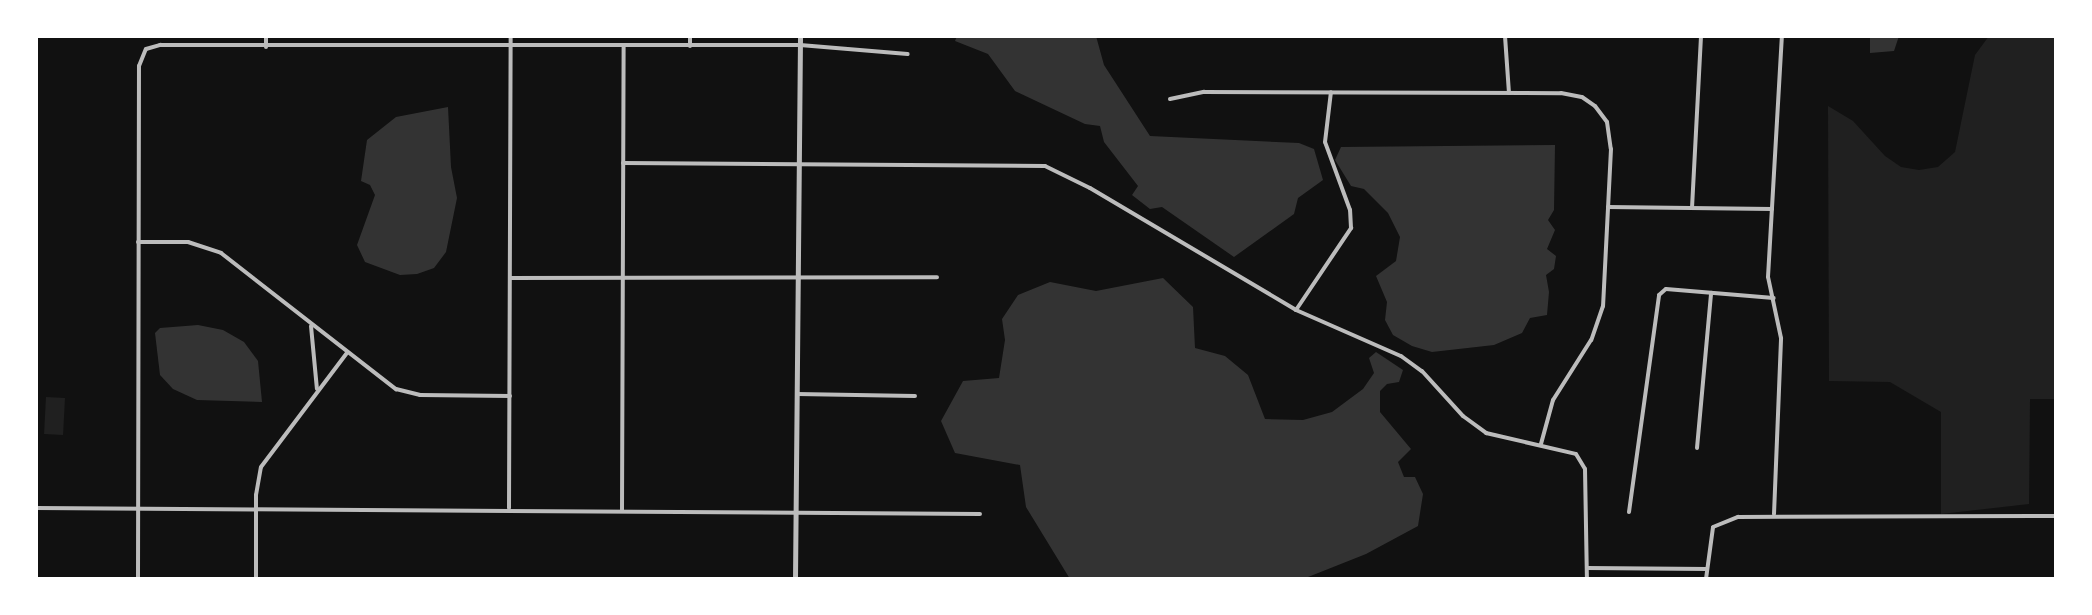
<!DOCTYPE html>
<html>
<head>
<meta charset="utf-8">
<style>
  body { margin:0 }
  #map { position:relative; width:2092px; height:615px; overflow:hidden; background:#111; font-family:Roboto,sans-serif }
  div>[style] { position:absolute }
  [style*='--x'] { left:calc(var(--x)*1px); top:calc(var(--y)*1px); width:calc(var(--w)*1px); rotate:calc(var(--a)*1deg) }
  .green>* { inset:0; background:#202020; transform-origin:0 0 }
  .water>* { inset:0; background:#333 }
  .minor>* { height:4px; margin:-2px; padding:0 2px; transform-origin:2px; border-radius:2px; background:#bcbcbc }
  .tertiary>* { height:4.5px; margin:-2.25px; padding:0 2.25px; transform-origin:2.25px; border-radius:2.25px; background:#bcbcbc }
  span { translate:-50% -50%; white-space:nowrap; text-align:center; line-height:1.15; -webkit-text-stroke:4.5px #fff; paint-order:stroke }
  .frame { position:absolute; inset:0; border:38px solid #fff; pointer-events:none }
</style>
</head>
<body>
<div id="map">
  <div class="green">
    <div style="clip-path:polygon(1989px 36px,2056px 36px,2056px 399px,2030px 399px,2029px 504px,1941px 514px,1941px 412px,1890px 382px,1829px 381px,1828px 106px,1853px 121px,1885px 156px,1901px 167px,1919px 170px,1938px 167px,1955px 152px,1975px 55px)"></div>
    <div style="left:46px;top:397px;width:19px;height:37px;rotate:3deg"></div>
  </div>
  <div class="water">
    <div style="clip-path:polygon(957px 36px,1096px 36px,1104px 65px,1150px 136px,1299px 143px,1314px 149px,1323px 180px,1298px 198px,1294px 214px,1234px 257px,1162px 207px,1150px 209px,1132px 195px,1138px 186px,1104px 142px,1100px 126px,1085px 124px,1015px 91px,988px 54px,955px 41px)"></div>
    <div style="clip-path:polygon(1870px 36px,1899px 36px,1894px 51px,1870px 53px)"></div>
    <div style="clip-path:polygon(448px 107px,451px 167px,457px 198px,446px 252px,434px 268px,417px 274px,400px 275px,365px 262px,357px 245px,375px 195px,370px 185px,361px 181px,367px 140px,396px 117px)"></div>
    <div style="clip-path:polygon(1555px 145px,1554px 210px,1548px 220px,1555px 230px,1547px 249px,1556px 256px,1554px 269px,1546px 275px,1549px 292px,1547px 315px,1530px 318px,1522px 333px,1494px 345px,1432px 352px,1412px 346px,1393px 335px,1385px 320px,1387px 302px,1376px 276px,1396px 261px,1400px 237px,1388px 213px,1364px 189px,1351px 186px,1335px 160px,1341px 147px)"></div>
    <div style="clip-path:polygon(1163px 278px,1193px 307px,1195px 348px,1225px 356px,1248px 375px,1265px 419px,1303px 420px,1332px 412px,1363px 389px,1374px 373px,1369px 358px,1376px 352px,1403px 370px,1399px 382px,1387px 384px,1380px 391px,1380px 412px,1411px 449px,1398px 462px,1404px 477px,1415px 477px,1423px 494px,1418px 526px,1366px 554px,1303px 579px,1070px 579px,1026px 507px,1020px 465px,955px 453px,941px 421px,963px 381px,999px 378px,1005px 340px,1002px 319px,1018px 295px,1050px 282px,1096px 291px)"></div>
    <div style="clip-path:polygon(198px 325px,223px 330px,244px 342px,258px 361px,262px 402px,197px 400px,173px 389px,160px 375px,155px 333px,160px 328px)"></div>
  </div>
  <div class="minor">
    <div style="--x:1505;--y:36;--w:57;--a:86"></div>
    <div style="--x:690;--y:46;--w:10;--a:-90"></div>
    <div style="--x:266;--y:47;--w:11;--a:-90"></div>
    <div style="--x:1170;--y:99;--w:35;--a:-12"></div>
    <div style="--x:1204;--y:92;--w:357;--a:0.2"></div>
    <div style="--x:1561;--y:93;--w:21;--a:11"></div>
    <div style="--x:1582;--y:97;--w:16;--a:35"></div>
    <div style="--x:1595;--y:106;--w:20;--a:53"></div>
    <div style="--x:1607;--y:122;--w:27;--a:82"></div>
    <div style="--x:1611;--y:149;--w:157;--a:92.9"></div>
    <div style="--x:1603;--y:306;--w:36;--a:109"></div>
    <div style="--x:1591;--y:340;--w:71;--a:122.3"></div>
    <div style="--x:1553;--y:400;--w:46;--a:105.3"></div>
    <div style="--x:623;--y:163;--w:422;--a:0.4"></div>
    <div style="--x:1045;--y:166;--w:50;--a:26.1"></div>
    <div style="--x:1090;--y:188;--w:239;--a:30.6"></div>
    <div style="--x:1296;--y:310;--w:115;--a:23.7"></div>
    <div style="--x:1401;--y:356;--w:26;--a:36"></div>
    <div style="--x:1422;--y:371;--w:61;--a:47.7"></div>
    <div style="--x:1463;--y:416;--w:29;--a:36"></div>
    <div style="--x:1486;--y:433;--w:92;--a:13.1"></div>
    <div style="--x:1576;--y:454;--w:17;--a:59"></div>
    <div style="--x:1585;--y:469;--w:110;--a:89"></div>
    <div style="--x:1608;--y:207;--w:164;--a:0.7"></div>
    <div style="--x:1692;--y:208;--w:172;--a:-87"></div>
    <div style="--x:138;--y:242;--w:50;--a:0"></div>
    <div style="--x:188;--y:242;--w:35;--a:18"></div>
    <div style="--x:221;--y:253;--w:222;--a:37.9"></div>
    <div style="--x:396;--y:389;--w:25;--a:14"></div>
    <div style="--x:420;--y:395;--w:90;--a:0.6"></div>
    <div style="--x:510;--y:278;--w:427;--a:-0.1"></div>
    <div style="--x:1296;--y:310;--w:99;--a:-56.1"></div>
    <div style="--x:1351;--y:228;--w:18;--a:-93"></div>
    <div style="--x:1350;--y:210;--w:72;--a:-110.2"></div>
    <div style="--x:1325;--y:142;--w:50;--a:-83.2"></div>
    <div style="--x:311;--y:326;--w:63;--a:84.6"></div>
    <div style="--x:797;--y:394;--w:118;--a:1"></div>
    <div style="--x:1697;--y:448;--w:156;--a:-84.8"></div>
    <div style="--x:36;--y:508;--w:944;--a:0.36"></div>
    <div style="--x:509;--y:508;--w:472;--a:-89.8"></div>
    <div style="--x:622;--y:510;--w:463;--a:-89.8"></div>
    <div style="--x:1629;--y:512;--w:219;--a:-82.1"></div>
    <div style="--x:1659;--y:295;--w:9;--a:-41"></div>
    <div style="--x:1666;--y:289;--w:108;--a:4.8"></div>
    <div style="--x:1774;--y:514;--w:176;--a:-87.7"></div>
    <div style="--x:1781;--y:338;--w:62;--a:-102"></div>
    <div style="--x:1768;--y:277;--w:241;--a:-86.7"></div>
    <div style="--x:1587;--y:568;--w:120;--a:0.5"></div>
    <div style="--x:138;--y:579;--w:513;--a:-89.89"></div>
    <div style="--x:139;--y:66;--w:18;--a:-68"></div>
    <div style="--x:146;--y:49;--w:15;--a:-16"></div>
    <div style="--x:160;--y:45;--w:640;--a:0"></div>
    <div style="--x:800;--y:45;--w:108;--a:4.8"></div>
    <div style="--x:256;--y:579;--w:84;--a:-90"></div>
    <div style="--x:256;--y:495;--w:28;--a:-80"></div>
    <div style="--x:261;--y:467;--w:143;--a:-53"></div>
    <div style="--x:1706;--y:579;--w:52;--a:-82.3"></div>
    <div style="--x:1713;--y:527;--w:27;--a:-22"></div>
    <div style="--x:1738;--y:517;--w:318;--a:-0.2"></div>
  </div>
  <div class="tertiary">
    <div style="--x:795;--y:579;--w:543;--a:-89.47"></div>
  </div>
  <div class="frame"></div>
</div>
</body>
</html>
